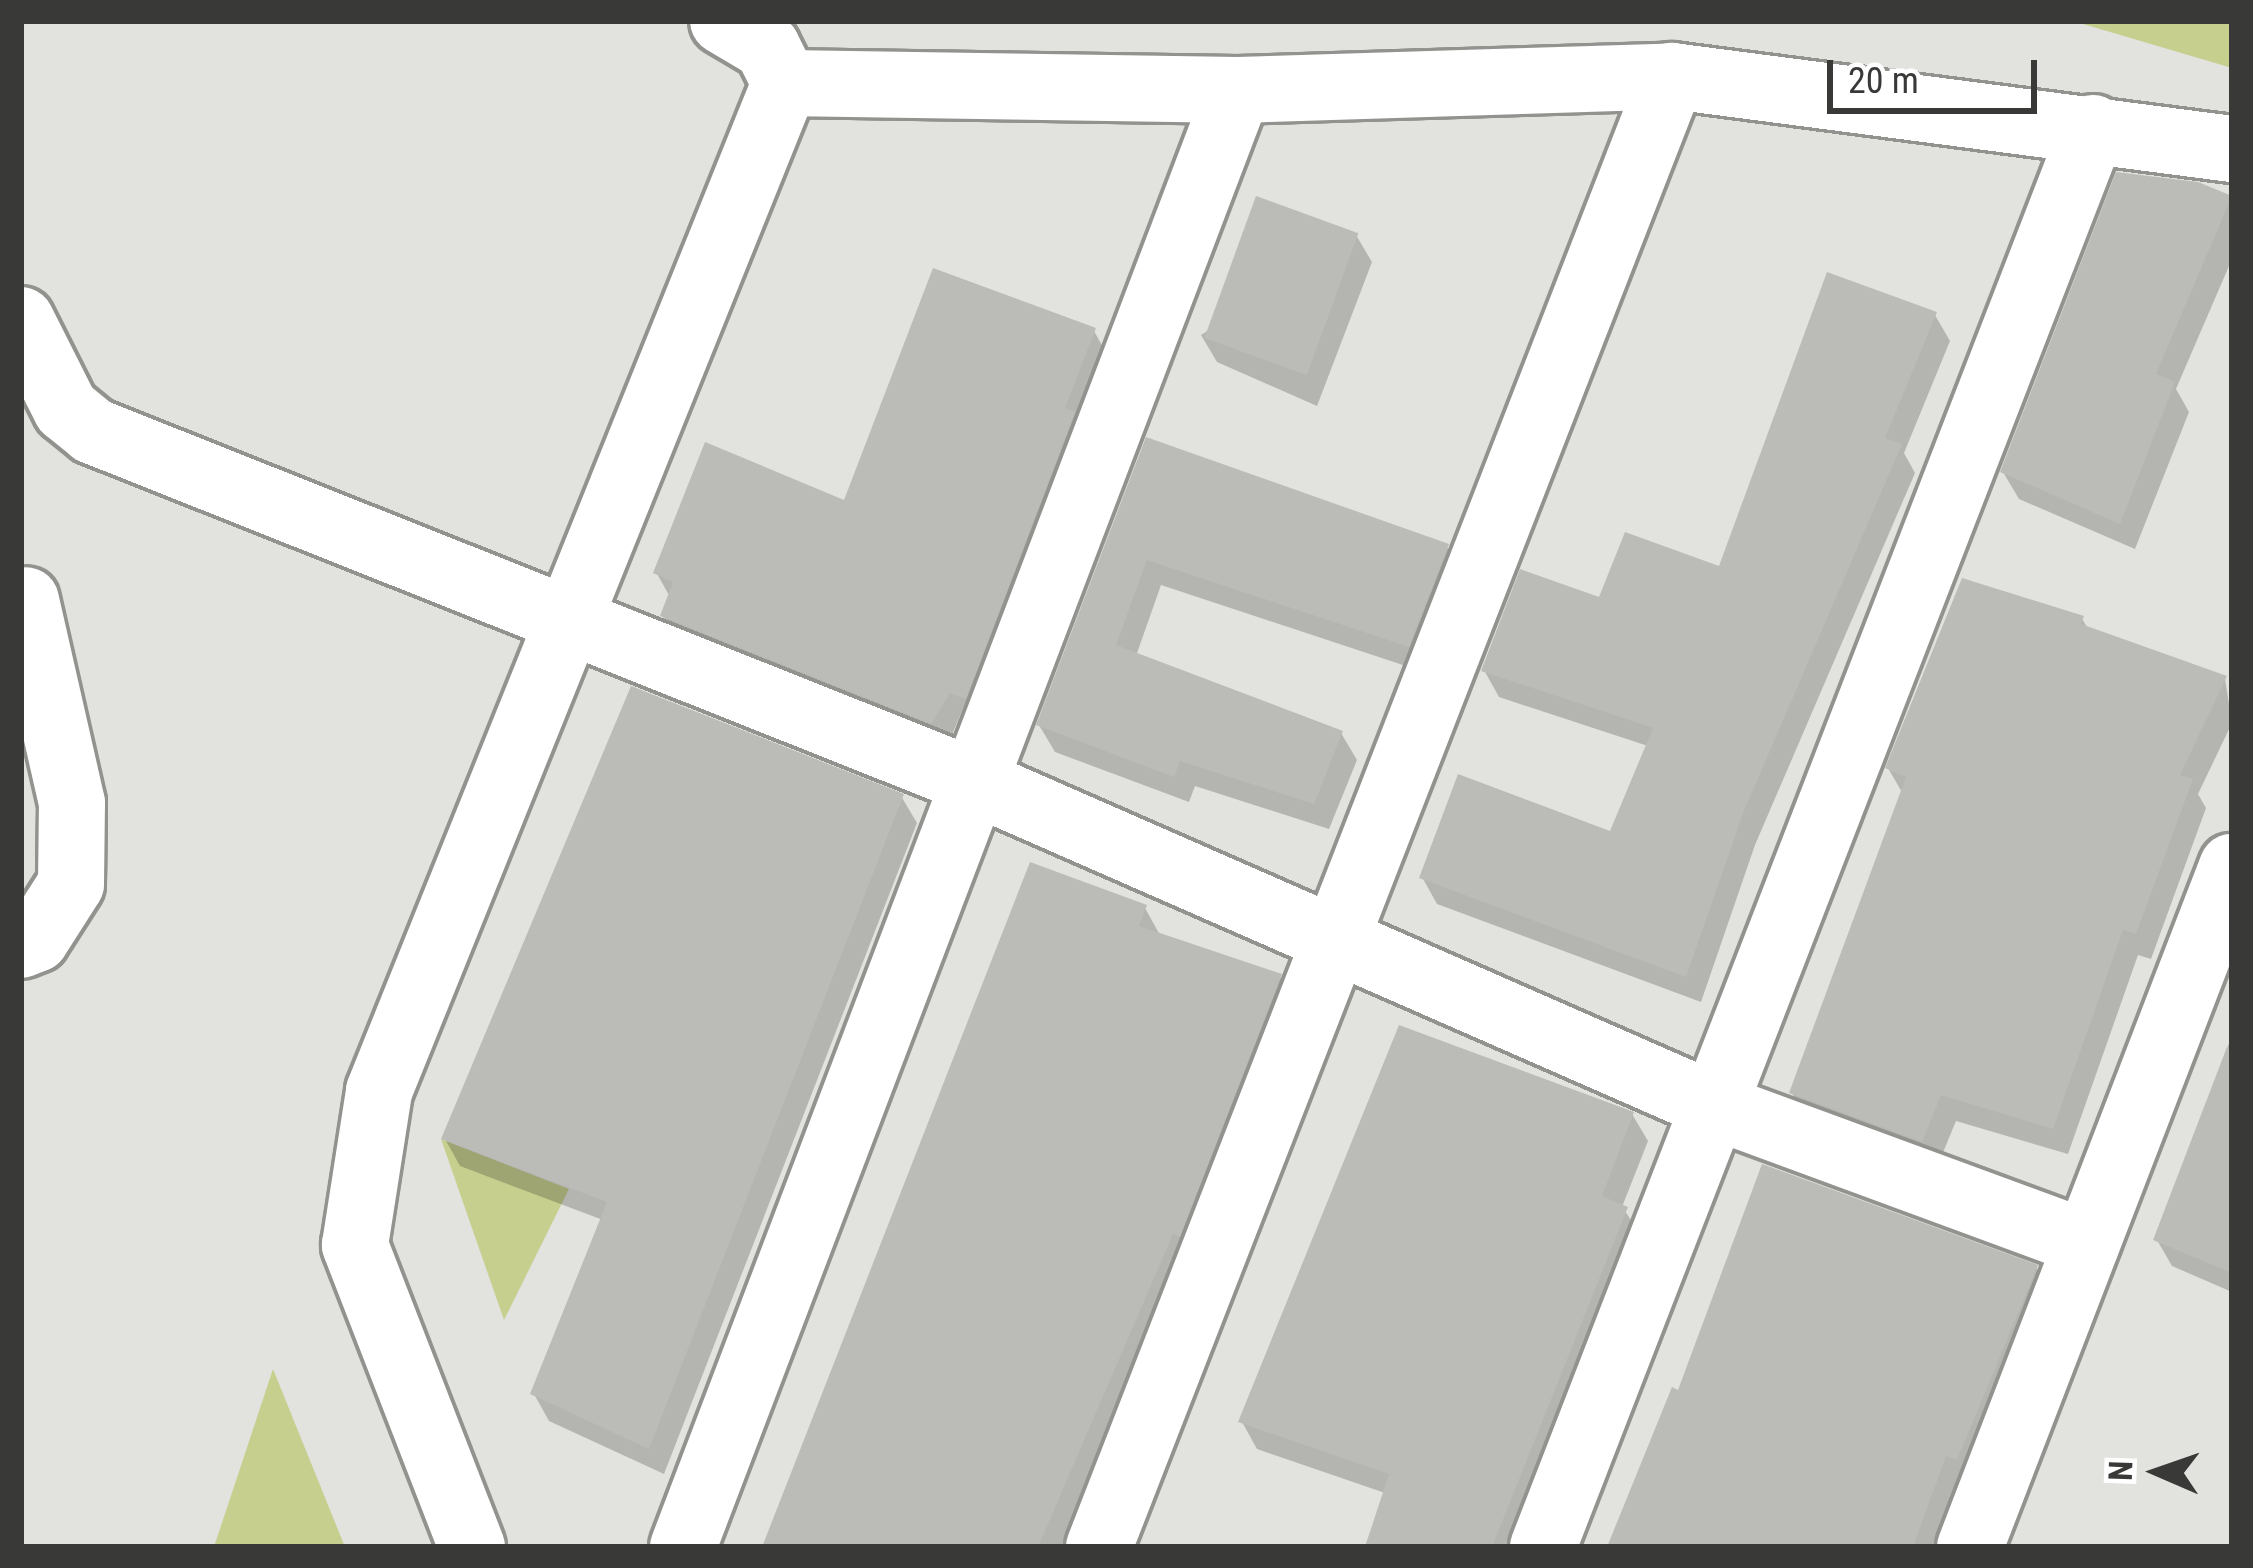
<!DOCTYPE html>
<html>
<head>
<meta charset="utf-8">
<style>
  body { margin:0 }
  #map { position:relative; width:2253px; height:1568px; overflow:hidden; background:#e2e2de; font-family:"Roboto Condensed",sans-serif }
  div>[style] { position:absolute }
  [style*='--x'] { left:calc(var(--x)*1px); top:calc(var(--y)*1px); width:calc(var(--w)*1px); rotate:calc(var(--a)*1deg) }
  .green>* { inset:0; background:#c7cf8f }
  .shadow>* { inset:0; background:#0003 }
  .building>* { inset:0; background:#bbbbb7; transform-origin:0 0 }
  .roads { filter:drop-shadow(3px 0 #92938f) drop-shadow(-3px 0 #92938f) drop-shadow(0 3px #92938f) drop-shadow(0 -3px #92938f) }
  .minor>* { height:66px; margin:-33px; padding:0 33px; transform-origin:33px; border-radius:33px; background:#fff }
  span { translate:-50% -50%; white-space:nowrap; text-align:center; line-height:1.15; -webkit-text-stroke:9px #fff; paint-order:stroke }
  .frame { position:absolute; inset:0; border:24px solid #393a38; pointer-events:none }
  .north { position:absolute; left:2097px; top:1412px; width:120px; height:120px; -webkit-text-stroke:9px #fff; paint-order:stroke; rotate:272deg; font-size:33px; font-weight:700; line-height:48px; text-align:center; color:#393a38 }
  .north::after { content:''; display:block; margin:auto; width:42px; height:54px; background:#393a38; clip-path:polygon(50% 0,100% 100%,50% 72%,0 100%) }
  .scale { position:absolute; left:1827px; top:60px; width:210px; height:54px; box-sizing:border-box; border:6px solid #393a38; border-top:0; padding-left:15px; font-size:36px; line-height:42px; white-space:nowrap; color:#393a38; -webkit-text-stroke:9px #fff; paint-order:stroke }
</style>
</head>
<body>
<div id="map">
  <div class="green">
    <div style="clip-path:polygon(2073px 21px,2232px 21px,2232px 68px)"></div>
    <div style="clip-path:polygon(441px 1139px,569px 1189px,504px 1320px)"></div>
    <div style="clip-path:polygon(273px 1369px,345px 1547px,214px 1547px)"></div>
  </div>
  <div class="shadow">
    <div style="clip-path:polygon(2197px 185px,2232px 201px,2232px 259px,2176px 389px,2189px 412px,2135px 549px,2019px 499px,2003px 472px)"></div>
    <div style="clip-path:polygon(1356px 235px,1372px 262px,1317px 406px,1217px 362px,1201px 335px)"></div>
    <div style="clip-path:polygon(1935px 315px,1950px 341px,1904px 453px,1915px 473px,1755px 845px,1701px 1002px,1437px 904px,1422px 877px,1611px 835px,1648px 746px,1499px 697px,1484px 670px,1601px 601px,1720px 570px)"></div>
    <div style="clip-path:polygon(1094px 331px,1109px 358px,946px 749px,678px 643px,663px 616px,670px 597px,656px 572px,846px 504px)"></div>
    <div style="clip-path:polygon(1148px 441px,1447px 547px,1463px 573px,1424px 672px,1161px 585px,1136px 656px,1341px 733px,1357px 760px,1329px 829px,1195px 786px,1189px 802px,1055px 752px,1039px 725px)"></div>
    <div style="clip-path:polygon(2082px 619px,2089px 630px,2225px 679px,2232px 723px,2198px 794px,2206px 808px,2151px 959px,2138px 955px,2068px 1154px,1956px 1121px,1937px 1167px,1807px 1120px,1792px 1093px,1903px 794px,1888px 768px)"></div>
    <div style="clip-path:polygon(901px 796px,917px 823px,664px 1474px,549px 1421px,534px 1394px,603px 1220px,460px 1166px,445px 1139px)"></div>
    <div style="clip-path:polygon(1145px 908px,1161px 937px,1280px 977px,1295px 1003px,1062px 1547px,763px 1547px)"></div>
    <div style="clip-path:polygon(2232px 1035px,2232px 1292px,2172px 1266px,2157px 1240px)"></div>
    <div style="clip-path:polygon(1632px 1114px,1648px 1141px,1622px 1207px,1642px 1236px,1517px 1547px,1365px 1547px,1385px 1493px,1257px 1449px,1242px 1422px)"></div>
    <div style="clip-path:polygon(2036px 1267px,2051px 1294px,1936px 1547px,1611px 1547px,1680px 1393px)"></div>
  </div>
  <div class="building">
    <div style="clip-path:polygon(2116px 172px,2198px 182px,2232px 196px,2156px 374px,2175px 382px,2120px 524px,2000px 472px)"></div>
    <div style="left:1256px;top:196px;width:109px;height:151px;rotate:20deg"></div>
    <div style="clip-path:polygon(933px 268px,1096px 328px,1065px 408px,1075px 412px,966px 699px,950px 693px,931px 724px,660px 616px,673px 582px,653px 573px,705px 442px,844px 500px)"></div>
    <div style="clip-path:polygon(1827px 272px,1937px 312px,1885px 438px,1902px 444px,1744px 811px,1686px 977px,1419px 878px,1458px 774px,1610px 831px,1653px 728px,1481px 671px,1520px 569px,1599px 597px,1625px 532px,1719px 566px)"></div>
    <div style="clip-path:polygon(1146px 437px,1449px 544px,1409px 647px,1147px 560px,1116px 645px,1343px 731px,1314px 804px,1180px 761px,1174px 777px,1036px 725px)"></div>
    <div style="clip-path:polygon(1962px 578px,2084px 616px,2081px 624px,2227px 676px,2180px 775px,2193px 779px,2136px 934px,2123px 930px,2053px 1129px,1941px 1095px,1922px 1142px,1789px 1093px,1906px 777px,1885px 768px)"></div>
    <div style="clip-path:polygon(631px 686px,904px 794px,649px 1449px,530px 1394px,607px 1202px,441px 1139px)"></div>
    <div style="clip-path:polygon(1030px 862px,1147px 905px,1139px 926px,1282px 974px,1180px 1237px,1173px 1234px,1038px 1547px,762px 1547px)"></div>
    <div style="clip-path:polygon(1399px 1025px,1634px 1112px,1602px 1196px,1628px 1207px,1492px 1547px,1365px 1547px,1389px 1474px,1238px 1422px)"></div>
    <div style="clip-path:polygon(2227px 1047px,2232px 1048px,2232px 1273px,2153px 1240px)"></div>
    <div style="clip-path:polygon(1762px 1164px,2038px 1265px,1957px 1460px,1946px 1456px,1913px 1547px,1607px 1547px,1672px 1387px,1678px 1390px)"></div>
  </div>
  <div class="roads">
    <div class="minor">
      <div style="--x:785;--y:83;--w:453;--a:0.9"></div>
      <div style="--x:1238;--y:90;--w:434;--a:-1.8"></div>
      <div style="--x:1672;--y:76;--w:565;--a:7.43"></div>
      <div style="--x:21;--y:320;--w:100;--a:63.2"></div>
      <div style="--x:66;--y:409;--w:35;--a:39"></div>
      <div style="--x:93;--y:431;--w:949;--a:21.7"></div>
      <div style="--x:975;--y:782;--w:807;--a:23.67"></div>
      <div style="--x:1714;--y:1106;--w:397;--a:20.2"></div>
      <div style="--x:21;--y:945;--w:16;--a:-22"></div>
      <div style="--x:36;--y:939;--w:65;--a:-57.5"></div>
      <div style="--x:71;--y:884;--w:81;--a:-89.3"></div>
      <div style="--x:72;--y:803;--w:208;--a:-102.8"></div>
      <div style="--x:472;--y:1547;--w:324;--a:-111.2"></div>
      <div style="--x:355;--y:1245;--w:156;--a:-81.1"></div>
      <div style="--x:379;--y:1091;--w:1087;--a:-68.06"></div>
      <div style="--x:785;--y:83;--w:40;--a:-116.6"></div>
      <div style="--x:767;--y:47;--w:51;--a:-149.4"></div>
      <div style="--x:683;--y:1547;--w:1559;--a:-69.15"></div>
      <div style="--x:1099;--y:1547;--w:1579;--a:-68.72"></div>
      <div style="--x:1543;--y:1547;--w:1522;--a:-68.81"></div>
      <div style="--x:1970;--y:1547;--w:729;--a:-68.93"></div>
    </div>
  </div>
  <div class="frame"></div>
  <div class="north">N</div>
  <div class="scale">20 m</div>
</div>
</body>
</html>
